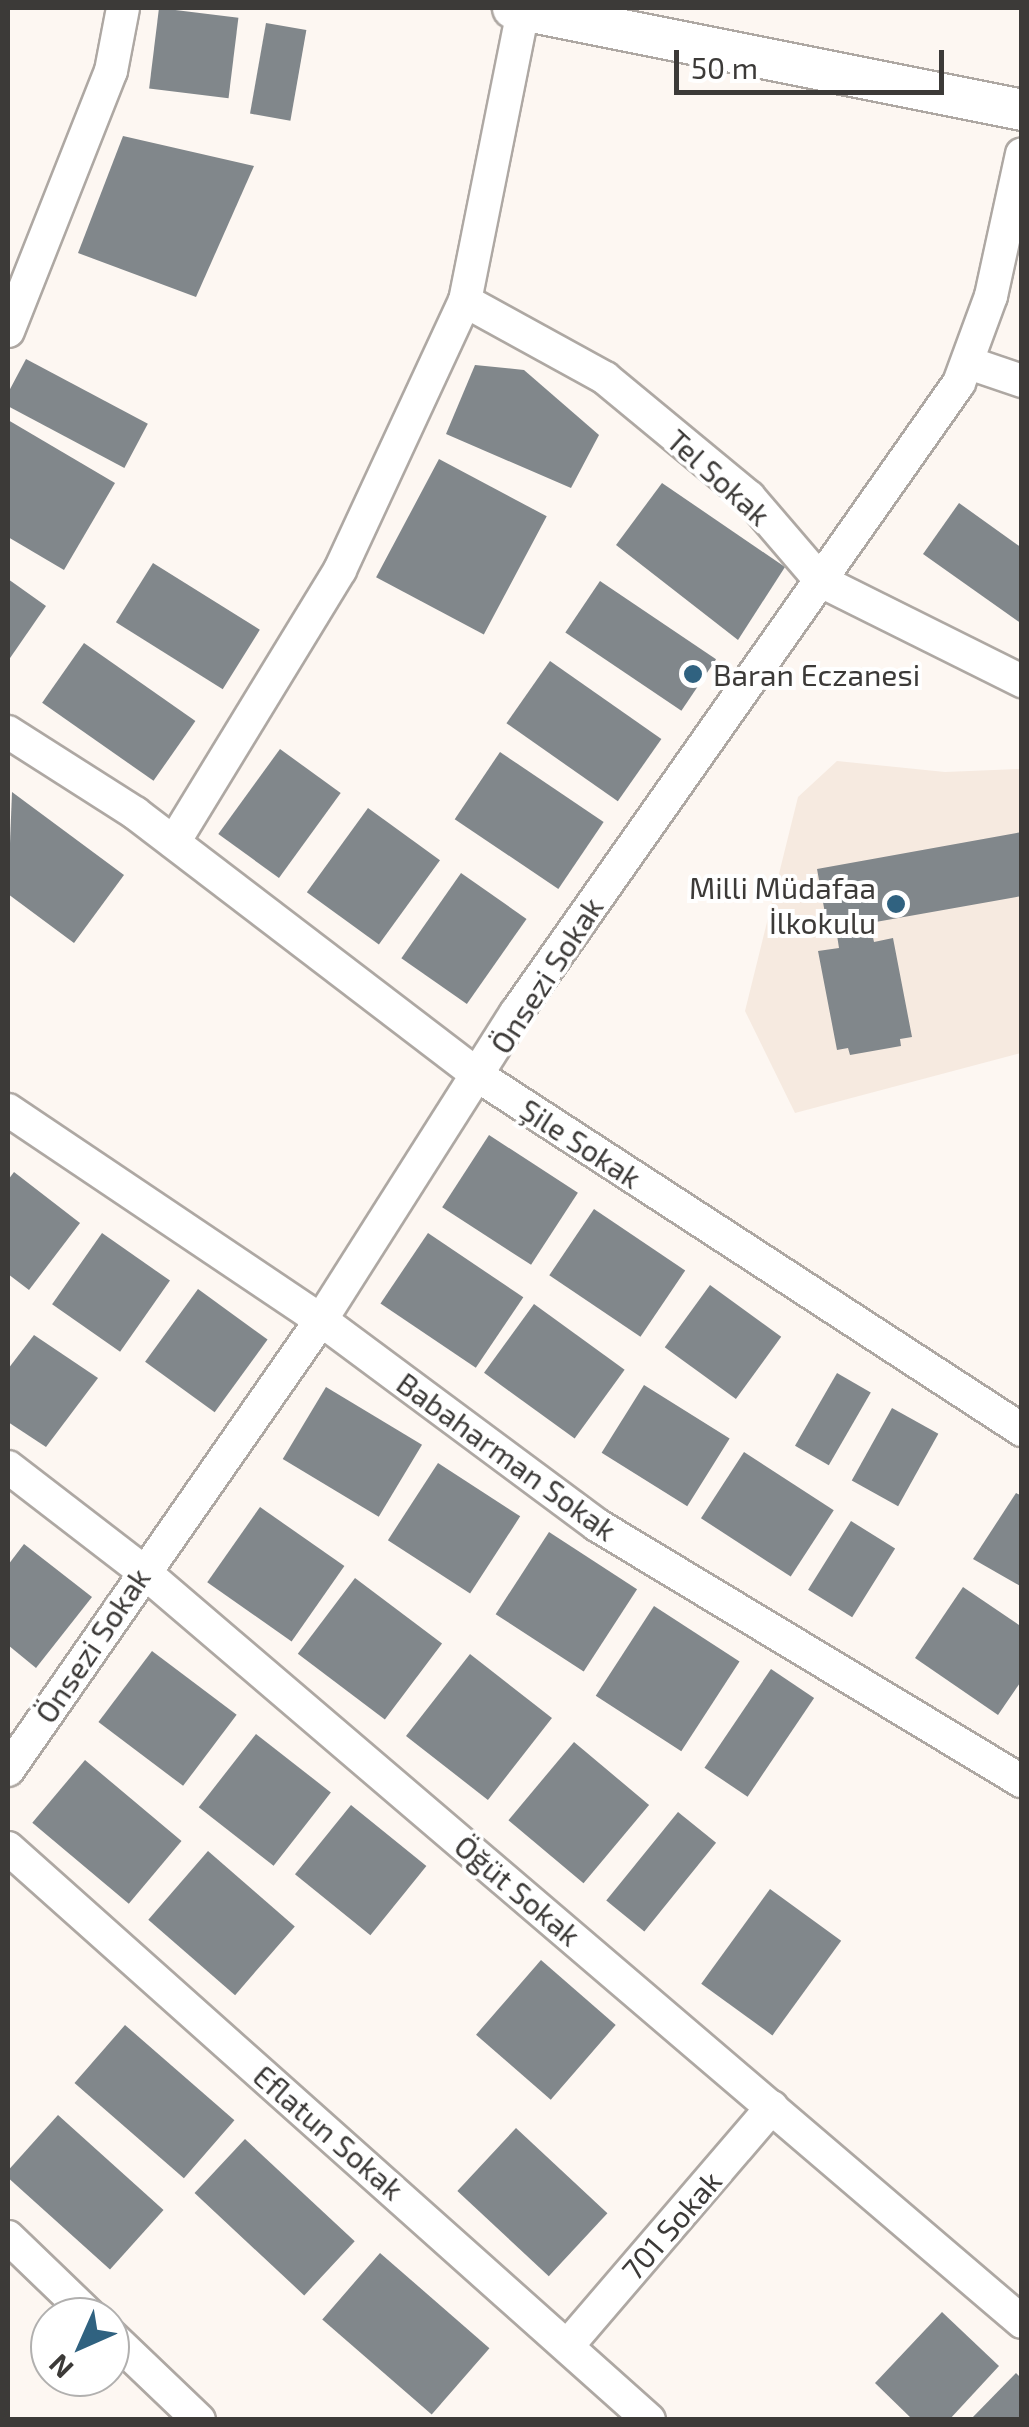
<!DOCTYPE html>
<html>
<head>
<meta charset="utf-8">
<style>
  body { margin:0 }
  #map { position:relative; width:1029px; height:2427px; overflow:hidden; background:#fdf7f2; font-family:"Exo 2",sans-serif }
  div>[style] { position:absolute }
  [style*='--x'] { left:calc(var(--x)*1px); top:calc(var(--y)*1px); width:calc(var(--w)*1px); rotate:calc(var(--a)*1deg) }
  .built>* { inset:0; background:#f6eae0 }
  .building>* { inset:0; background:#81878b; transform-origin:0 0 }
  .roads { filter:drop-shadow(2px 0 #aea8a3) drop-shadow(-2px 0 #aea8a3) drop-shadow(0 2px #aea8a3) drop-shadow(0 -2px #aea8a3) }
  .minor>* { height:32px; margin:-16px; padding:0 16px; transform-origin:16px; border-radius:16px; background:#fff }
  .tertiary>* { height:40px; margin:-20px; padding:0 20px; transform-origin:20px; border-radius:20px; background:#fff }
  .dots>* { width:28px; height:28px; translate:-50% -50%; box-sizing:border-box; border:5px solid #fff; border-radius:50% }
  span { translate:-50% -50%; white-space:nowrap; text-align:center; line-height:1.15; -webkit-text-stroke:8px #fff; paint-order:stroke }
  .street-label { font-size:30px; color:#3c3a38 }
  .poi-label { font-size:30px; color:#3c3a38 }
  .left { translate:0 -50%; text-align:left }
  .right { translate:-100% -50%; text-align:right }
  .frame { position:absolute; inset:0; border:10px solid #3c3a38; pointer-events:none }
  .north { position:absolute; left:30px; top:2297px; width:100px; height:100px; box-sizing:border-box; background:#fff; border:2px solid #b1b0af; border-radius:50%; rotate:225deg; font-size:28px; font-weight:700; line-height:40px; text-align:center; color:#3c3a38 }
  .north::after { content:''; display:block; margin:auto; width:35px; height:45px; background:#306280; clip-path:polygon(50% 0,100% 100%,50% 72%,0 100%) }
  .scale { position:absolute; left:674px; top:50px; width:270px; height:45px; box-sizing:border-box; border:5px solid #3c3a38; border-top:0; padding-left:12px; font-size:30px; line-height:35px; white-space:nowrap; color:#3c3a38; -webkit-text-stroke:8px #fff; paint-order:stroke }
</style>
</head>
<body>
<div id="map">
  <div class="built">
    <div style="clip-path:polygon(837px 761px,945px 772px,1021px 769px,1021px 1053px,795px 1113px,745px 1011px,798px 797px)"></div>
  </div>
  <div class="building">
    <div style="left:159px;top:8px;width:80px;height:81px;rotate:7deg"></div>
    <div style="left:266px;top:23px;width:41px;height:92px;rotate:10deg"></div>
    <div style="clip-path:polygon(123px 136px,254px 166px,196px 297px,78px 253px)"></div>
    <div style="left:26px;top:359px;width:138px;height:50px;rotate:28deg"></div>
    <div style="clip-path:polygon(475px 365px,524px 370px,599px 435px,571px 488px,446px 434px)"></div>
    <div style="clip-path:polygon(8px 420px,115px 483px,64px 570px,8px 537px)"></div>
    <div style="left:439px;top:459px;width:122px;height:134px;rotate:28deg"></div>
    <div style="clip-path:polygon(662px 483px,785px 567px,738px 640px,616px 545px)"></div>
    <div style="clip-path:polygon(959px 503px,1022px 548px,1022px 624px,923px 554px)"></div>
    <div style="left:153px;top:563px;width:126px;height:70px;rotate:32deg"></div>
    <div style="clip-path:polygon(8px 579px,46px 606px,8px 661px)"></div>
    <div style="left:600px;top:581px;width:140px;height:62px;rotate:34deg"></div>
    <div style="left:84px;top:643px;width:136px;height:73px;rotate:35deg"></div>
    <div style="left:550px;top:661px;width:136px;height:76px;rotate:35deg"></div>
    <div style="left:280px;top:749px;width:75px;height:105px;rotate:36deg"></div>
    <div style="left:500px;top:752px;width:125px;height:81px;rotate:34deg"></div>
    <div style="clip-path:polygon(12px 792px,124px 875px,74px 943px,8px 894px)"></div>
    <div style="left:368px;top:808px;width:89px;height:104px;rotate:36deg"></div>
    <div style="clip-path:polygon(1022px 832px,1022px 896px,870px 923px,874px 942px,893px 938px,912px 1037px,900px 1039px,901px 1046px,850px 1055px,848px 1048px,837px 1050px,818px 951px,839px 948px,836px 929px,828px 930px,817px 869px)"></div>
    <div style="left:461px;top:873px;width:80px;height:104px;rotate:35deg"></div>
    <div style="left:489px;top:1135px;width:106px;height:86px;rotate:33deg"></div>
    <div style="clip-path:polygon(14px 1172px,80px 1223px,29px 1290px,8px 1274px,8px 1180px)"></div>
    <div style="left:594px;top:1209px;width:110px;height:80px;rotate:34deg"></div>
    <div style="left:102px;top:1233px;width:83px;height:87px;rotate:35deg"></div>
    <div style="left:428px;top:1233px;width:115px;height:85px;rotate:34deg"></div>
    <div style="left:710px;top:1285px;width:88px;height:77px;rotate:36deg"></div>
    <div style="left:198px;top:1289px;width:86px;height:90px;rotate:36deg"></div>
    <div style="left:534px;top:1304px;width:112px;height:85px;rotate:36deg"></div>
    <div style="clip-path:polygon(34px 1335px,98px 1378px,46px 1447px,8px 1422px,8px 1369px)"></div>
    <div style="left:837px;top:1373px;width:39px;height:84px;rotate:30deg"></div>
    <div style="left:644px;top:1385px;width:101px;height:80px;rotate:32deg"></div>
    <div style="left:326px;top:1387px;width:112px;height:84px;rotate:31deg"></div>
    <div style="left:892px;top:1408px;width:53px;height:83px;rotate:29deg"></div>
    <div style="left:744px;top:1452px;width:107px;height:79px;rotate:33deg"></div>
    <div style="left:438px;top:1463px;width:98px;height:92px;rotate:33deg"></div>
    <div style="clip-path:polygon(1016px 1493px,1022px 1496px,1022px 1587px,973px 1559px)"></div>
    <div style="left:260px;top:1507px;width:103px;height:92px;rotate:35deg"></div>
    <div style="left:851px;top:1521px;width:52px;height:81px;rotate:32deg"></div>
    <div style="left:549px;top:1532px;width:105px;height:98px;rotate:33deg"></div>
    <div style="clip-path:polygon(24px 1544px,92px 1597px,36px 1668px,8px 1645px,8px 1565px)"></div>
    <div style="left:355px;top:1578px;width:109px;height:95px;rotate:37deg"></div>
    <div style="clip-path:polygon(963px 1587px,1022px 1627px,1022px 1680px,998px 1715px,915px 1658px)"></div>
    <div style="left:654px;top:1606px;width:102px;height:107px;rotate:33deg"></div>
    <div style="left:152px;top:1651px;width:106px;height:89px;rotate:37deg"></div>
    <div style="left:470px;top:1654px;width:104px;height:104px;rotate:38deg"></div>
    <div style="left:771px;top:1669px;width:52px;height:119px;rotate:34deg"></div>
    <div style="left:256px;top:1734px;width:95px;height:93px;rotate:38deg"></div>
    <div style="left:574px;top:1742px;width:98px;height:102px;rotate:40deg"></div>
    <div style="left:85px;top:1760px;width:126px;height:82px;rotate:40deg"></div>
    <div style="left:351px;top:1805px;width:97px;height:89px;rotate:39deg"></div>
    <div style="left:678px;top:1812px;width:49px;height:114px;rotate:39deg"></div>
    <div style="left:208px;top:1851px;width:115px;height:91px;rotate:41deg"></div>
    <div style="left:770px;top:1889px;width:88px;height:117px;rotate:36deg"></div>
    <div style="left:541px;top:1960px;width:99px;height:99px;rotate:41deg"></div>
    <div style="left:125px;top:2025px;width:145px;height:77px;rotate:41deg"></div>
    <div style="left:58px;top:2115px;width:142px;height:80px;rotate:42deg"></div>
    <div style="left:516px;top:2128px;width:125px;height:86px;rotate:43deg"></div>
    <div style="left:245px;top:2139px;width:150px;height:74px;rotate:43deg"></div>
    <div style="left:380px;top:2253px;width:145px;height:88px;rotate:41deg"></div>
    <div style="clip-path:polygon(942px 2312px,999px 2366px,949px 2420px,913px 2420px,875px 2383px)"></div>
    <div style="clip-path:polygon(1016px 2373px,1022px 2379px,1022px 2420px,970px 2420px)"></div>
  </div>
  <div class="roads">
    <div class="minor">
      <div style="--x:465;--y:301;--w:160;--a:28.8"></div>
      <div style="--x:605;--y:378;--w:187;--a:39.6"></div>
      <div style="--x:749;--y:497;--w:111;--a:49.4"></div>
      <div style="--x:821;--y:581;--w:225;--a:26.5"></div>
      <div style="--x:8;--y:331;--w:280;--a:-68.4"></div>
      <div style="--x:111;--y:71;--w:64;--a:-79.2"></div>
      <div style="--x:969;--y:363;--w:56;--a:18.8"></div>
      <div style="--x:8;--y:732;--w:151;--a:32.5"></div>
      <div style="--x:135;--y:813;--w:434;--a:37.4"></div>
      <div style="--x:480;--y:1077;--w:647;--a:33.08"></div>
      <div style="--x:174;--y:842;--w:319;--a:-58.6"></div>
      <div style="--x:340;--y:570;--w:297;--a:-65.1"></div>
      <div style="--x:465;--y:301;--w:297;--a:-78.7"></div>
      <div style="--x:8;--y:1110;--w:377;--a:33.9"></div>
      <div style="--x:321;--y:1320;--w:344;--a:36.6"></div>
      <div style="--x:597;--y:1525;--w:496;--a:31.1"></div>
      <div style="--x:8;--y:1467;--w:170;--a:37.6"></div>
      <div style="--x:143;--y:1571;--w:1156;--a:40.51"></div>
      <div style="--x:8;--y:1770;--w:548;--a:-55.18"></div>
      <div style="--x:321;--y:1320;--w:364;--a:-57.6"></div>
      <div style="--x:516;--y:1013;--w:770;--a:-54.89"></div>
      <div style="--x:959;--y:383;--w:93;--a:-69.8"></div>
      <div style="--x:991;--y:296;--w:145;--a:-77.7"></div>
      <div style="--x:8;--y:1848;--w:859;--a:41.74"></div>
      <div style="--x:8;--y:2237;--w:115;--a:43.9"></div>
      <div style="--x:110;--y:2335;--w:123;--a:43.7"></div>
      <div style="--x:569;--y:2344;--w:312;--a:-49.4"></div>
    </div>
    <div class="tertiary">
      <div style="--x:513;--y:8;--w:519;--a:11.33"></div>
    </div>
  </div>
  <div class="dots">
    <div style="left:693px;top:674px;background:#306280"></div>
    <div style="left:896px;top:904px;background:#306280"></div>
  </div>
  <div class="street-label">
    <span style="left:719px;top:477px;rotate:42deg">Tel Sokak</span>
    <span style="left:546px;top:975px;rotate:-57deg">Önsezi Sokak</span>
    <span style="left:581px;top:1143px;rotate:33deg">Şile Sokak</span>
    <span style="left:507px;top:1456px;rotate:36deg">Babaharman Sokak</span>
    <span style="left:92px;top:1645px;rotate:-56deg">Önsezi Sokak</span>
    <span style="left:518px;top:1890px;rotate:40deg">Öğüt Sokak</span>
    <span style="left:329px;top:2132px;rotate:41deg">Eflatun Sokak</span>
    <span style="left:671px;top:2225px;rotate:-49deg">701 Sokak</span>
  </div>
  <div class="poi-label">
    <span class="left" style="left:713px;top:674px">Baran Eczanesi</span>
    <span class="right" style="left:876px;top:904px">Milli Müdafaa<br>İlkokulu</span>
  </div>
  <div class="frame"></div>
  <div class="north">N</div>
  <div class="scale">50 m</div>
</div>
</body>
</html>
